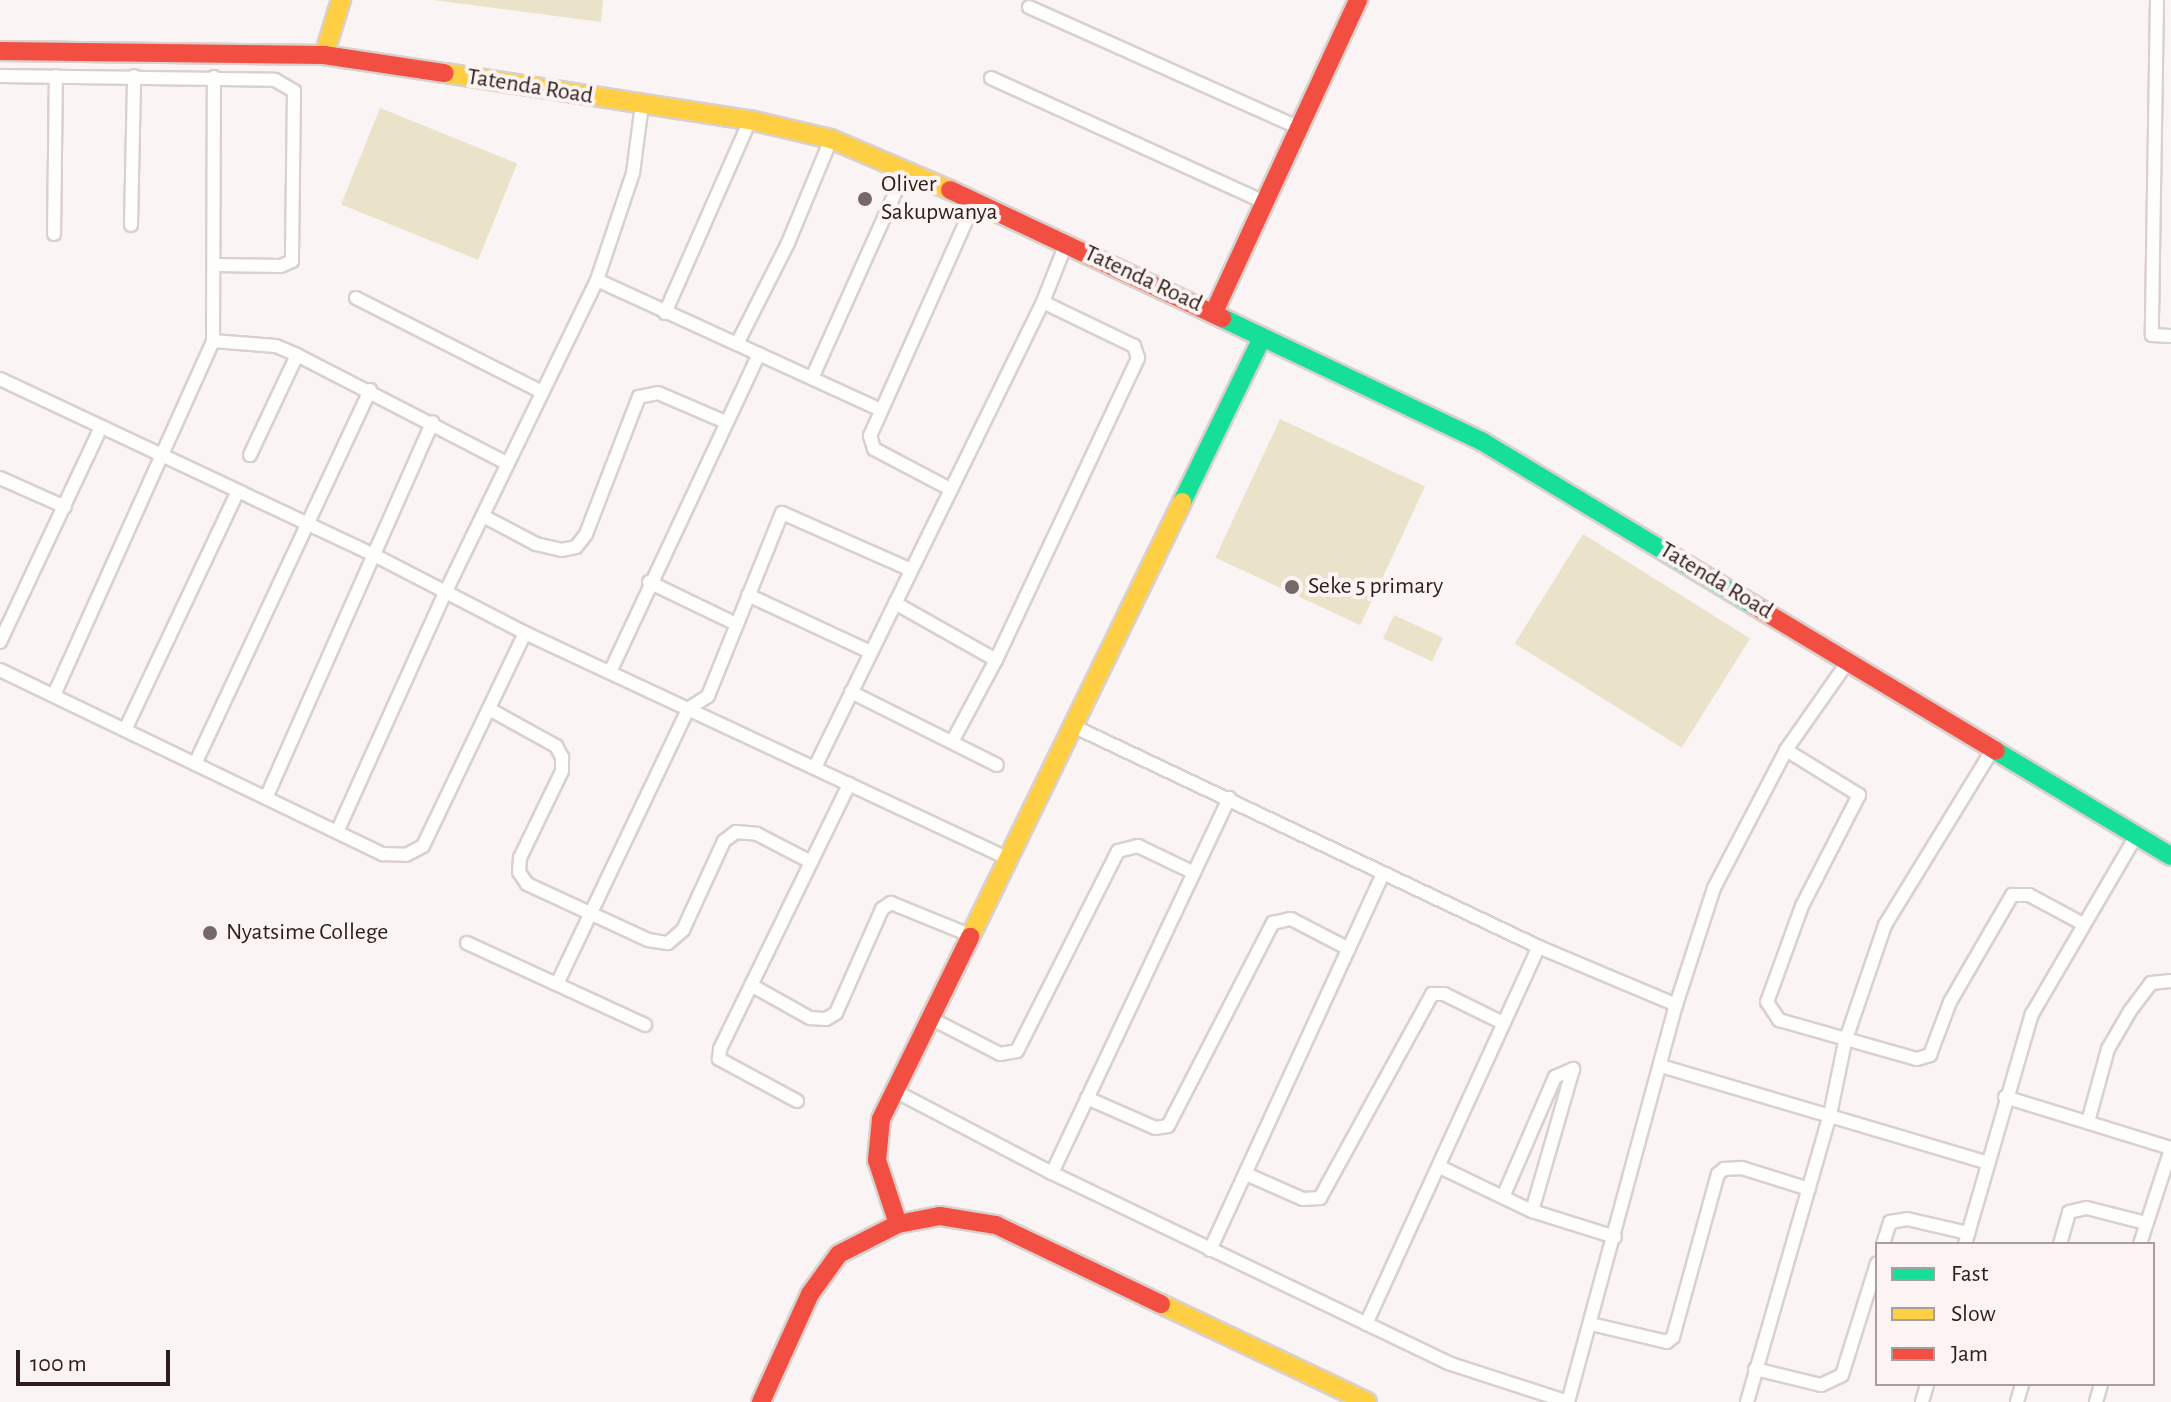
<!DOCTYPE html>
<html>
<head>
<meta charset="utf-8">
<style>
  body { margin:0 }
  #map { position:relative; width:2171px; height:1402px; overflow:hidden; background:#faf5f4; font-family:"Alegreya Sans",sans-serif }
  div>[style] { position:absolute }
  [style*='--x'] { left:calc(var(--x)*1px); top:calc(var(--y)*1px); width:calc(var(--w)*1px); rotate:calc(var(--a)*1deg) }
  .green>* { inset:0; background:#ebe2ca; transform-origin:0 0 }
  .roads { filter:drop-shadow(2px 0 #dad0cd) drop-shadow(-2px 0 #dad0cd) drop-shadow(0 2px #dad0cd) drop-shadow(0 -2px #dad0cd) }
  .street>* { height:12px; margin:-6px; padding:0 6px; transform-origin:6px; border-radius:6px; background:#fefefd }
  .fast>* { height:18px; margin:-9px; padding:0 9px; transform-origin:9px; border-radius:9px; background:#16e098 }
  .slow>* { height:18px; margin:-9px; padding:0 9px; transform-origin:9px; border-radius:9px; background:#ffcf43 }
  .jam>* { height:18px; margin:-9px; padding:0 9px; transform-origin:9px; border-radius:9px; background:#f24e42 }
  .dots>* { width:22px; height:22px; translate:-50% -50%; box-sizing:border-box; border:4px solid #fcf4f2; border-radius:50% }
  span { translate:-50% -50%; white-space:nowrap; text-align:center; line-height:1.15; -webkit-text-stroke:8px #fcf4f2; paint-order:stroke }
  .street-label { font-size:24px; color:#2c1e1b }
  .poi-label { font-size:24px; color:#2c1e1b }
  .left { translate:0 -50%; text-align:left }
  .legend { position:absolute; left:1875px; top:1242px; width:280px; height:144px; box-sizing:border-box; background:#fcf4f2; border:2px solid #a99e9c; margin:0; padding:10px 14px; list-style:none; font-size:24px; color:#2c1e1b }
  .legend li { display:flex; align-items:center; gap:16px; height:40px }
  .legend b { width:40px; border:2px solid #a99e9c }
  .scale { position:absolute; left:16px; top:1350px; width:154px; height:36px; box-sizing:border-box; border:4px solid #2c1e1b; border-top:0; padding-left:10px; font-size:24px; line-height:28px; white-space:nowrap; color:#2c1e1b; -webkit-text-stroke:6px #fcf4f2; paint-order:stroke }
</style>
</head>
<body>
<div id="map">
  <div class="green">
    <div style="clip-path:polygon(433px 0,603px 0,601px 22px)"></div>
    <div style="left:380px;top:108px;width:148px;height:104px;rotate:22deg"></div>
    <div style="left:1280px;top:419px;width:160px;height:153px;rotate:25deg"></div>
    <div style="left:1583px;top:534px;width:197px;height:129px;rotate:32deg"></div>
    <div style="left:1394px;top:615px;width:54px;height:26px;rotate:25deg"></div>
  </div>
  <div class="roads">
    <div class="street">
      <div style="--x:2157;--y:0;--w:335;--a:90.9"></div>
      <div style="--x:2152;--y:335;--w:19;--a:3"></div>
      <div style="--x:1029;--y:7;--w:297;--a:24.1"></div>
      <div style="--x:0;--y:76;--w:275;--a:0.8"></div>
      <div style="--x:275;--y:80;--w:22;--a:30"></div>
      <div style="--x:294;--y:91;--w:170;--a:90.7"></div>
      <div style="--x:292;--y:261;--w:12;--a:156"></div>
      <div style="--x:281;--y:266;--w:66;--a:-179.1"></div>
      <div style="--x:991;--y:78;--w:300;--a:24.4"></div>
      <div style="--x:131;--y:225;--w:149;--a:-88.8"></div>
      <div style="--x:54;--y:234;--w:158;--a:-89.3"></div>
      <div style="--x:597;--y:280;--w:312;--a:24.6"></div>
      <div style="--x:356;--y:298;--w:208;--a:26.8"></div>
      <div style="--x:665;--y:313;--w:211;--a:-66.2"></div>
      <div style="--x:213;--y:341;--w:63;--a:4.5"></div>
      <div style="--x:276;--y:346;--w:23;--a:23"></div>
      <div style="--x:297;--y:355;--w:237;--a:27.3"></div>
      <div style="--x:737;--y:344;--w:113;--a:-63.2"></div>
      <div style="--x:788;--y:243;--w:113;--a:-67.5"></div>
      <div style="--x:812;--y:378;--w:229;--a:-65.8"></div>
      <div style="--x:0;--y:379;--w:416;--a:25.2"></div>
      <div style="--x:376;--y:556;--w:168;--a:27.3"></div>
      <div style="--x:525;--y:633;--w:534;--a:25.03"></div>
      <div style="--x:250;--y:455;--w:110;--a:-64.8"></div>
      <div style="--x:0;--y:478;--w:71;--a:24"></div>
      <div style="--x:950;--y:489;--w:86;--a:-152.2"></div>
      <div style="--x:874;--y:449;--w:14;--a:-107"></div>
      <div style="--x:870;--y:436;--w:257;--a:-65.9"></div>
      <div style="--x:485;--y:517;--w:58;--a:27.9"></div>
      <div style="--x:536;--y:544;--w:26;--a:13"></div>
      <div style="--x:561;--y:550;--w:15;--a:-11"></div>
      <div style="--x:576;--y:547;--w:16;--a:-52"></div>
      <div style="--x:586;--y:534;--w:147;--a:-68.9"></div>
      <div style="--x:639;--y:397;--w:19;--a:-12"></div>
      <div style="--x:658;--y:393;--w:71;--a:23.3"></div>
      <div style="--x:649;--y:582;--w:97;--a:25.8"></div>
      <div style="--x:748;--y:595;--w:135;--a:25"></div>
      <div style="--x:895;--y:603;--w:116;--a:29.4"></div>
      <div style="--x:996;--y:660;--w:334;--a:-64.8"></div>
      <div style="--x:1138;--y:358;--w:13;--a:-108"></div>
      <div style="--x:1134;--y:346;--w:101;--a:-154.2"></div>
      <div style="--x:0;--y:642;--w:238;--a:-64.8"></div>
      <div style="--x:0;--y:670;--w:425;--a:25.7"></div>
      <div style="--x:383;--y:854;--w:23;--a:2"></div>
      <div style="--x:406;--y:855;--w:19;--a:-28"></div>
      <div style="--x:423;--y:846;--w:236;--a:-64.4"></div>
      <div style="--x:610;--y:672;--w:351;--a:-64.9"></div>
      <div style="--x:851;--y:692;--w:163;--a:26.6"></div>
      <div style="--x:54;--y:695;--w:388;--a:-65.8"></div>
      <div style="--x:213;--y:341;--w:264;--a:-89.8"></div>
      <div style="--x:489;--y:709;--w:77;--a:28.9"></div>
      <div style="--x:556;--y:746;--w:13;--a:61"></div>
      <div style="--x:562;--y:757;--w:14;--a:90"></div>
      <div style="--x:562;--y:771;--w:97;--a:115.8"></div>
      <div style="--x:520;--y:858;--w:14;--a:94"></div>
      <div style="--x:519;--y:872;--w:14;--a:56"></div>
      <div style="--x:527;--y:884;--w:133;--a:24.8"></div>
      <div style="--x:648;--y:940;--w:20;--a:9"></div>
      <div style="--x:668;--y:943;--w:20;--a:-41"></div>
      <div style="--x:683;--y:930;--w:98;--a:-65.3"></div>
      <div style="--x:724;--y:841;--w:15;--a:-37"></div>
      <div style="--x:736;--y:832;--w:21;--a:5"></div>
      <div style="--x:757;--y:834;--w:61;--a:27.4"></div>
      <div style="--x:1073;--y:726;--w:516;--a:25.37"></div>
      <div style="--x:1539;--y:947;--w:149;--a:22.9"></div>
      <div style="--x:125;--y:730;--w:262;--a:-64.7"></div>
      <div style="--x:952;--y:742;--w:93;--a:-61.8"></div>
      <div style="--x:1786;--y:750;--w:86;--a:31.7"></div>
      <div style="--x:1859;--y:795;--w:125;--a:117.2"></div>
      <div style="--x:1802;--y:906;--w:102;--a:110"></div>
      <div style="--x:1767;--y:1002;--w:22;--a:56"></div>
      <div style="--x:1779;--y:1020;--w:143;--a:15.8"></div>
      <div style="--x:1917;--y:1059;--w:14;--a:-17"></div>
      <div style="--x:1930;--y:1055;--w:57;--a:-69.3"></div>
      <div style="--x:1950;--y:1002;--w:124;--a:-59.9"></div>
      <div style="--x:2012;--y:895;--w:17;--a:0"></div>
      <div style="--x:2029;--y:895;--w:61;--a:28.2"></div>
      <div style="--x:195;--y:764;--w:413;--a:-64.9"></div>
      <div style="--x:815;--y:767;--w:518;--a:-63.88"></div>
      <div style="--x:1043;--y:302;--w:62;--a:-68.4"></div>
      <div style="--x:266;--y:798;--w:411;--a:-66.1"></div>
      <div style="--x:337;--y:832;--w:262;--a:-65.7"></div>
      <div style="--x:445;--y:593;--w:348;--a:-64.1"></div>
      <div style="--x:597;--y:280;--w:113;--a:-71.4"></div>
      <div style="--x:633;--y:173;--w:69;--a:-82.5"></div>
      <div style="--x:467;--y:943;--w:196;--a:24.7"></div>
      <div style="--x:557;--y:984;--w:305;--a:-64.5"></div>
      <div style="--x:688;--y:709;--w:24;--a:-33"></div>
      <div style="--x:708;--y:696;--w:197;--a:-68"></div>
      <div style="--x:782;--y:513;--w:139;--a:23.8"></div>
      <div style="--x:751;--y:985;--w:68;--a:29.2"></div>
      <div style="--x:810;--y:1018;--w:16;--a:4"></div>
      <div style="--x:826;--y:1019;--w:12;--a:-31"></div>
      <div style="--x:836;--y:1013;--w:114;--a:-66.1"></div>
      <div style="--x:882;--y:909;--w:11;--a:-34"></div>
      <div style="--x:891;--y:903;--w:85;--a:22.1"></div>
      <div style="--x:932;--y:1019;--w:76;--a:27.2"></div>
      <div style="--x:1000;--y:1054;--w:17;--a:-10"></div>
      <div style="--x:1017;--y:1051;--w:224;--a:-63.2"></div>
      <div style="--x:1118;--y:851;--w:21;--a:-14"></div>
      <div style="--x:1138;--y:846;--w:62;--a:25.7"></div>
      <div style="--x:1661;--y:1066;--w:339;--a:16.5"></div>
      <div style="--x:893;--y:1090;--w:179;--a:27.6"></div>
      <div style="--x:1052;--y:1173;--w:439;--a:25.6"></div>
      <div style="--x:1448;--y:1363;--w:126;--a:18"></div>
      <div style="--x:1568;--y:1402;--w:411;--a:-74.8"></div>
      <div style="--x:1676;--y:1005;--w:123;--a:-72"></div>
      <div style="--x:1714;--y:888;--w:156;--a:-62.4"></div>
      <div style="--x:1786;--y:750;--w:110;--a:-55"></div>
      <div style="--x:2005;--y:1097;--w:174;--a:17.1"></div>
      <div style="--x:1087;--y:1098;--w:74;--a:23.8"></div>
      <div style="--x:1155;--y:1128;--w:13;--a:-9"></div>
      <div style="--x:1168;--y:1126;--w:229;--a:-62.7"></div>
      <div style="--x:1273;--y:923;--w:18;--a:-13"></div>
      <div style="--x:1291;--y:919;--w:65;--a:27.3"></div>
      <div style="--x:797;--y:1101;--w:89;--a:-151.7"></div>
      <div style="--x:719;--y:1059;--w:10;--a:-84"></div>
      <div style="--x:720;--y:1049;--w:295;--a:-64"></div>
      <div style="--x:2088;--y:1122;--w:76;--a:-74.7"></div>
      <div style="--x:2108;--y:1049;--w:44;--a:-59.9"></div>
      <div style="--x:2130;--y:1011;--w:35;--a:-53"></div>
      <div style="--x:2151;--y:983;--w:20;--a:-6"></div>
      <div style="--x:1440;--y:1167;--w:102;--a:25.6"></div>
      <div style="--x:1532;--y:1211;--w:87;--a:17.4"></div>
      <div style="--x:1052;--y:1173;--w:415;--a:-64.7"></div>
      <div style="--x:1246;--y:1174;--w:62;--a:23.7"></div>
      <div style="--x:1303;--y:1199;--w:17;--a:-3"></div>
      <div style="--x:1320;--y:1198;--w:233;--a:-61.2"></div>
      <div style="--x:1432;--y:994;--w:12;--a:0"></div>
      <div style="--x:1444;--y:994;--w:66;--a:26.2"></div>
      <div style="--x:1503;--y:1197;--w:131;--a:-66.6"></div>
      <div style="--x:1555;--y:1077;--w:20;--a:-24"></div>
      <div style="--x:1573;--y:1069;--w:148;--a:106.1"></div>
      <div style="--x:1883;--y:1244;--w:23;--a:-72"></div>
      <div style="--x:1890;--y:1222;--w:17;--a:-10"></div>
      <div style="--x:1907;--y:1219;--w:63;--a:12.9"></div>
      <div style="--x:1965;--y:1244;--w:240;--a:-73.8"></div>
      <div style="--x:2032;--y:1014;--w:208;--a:-59.7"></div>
      <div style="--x:2060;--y:1244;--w:33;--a:-74"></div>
      <div style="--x:2069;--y:1212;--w:18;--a:-13"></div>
      <div style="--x:2087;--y:1208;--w:61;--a:14.3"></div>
      <div style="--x:2140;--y:1244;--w:100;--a:-71.9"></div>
      <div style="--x:1210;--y:1250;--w:414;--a:-65.3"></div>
      <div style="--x:1366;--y:1324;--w:415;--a:-65.4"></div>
      <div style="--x:1591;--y:1324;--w:78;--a:13.3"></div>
      <div style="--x:1667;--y:1342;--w:8;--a:-40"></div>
      <div style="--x:1673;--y:1337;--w:169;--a:-74.6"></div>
      <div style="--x:1718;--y:1174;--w:8;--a:-40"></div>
      <div style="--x:1724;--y:1169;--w:18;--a:-3"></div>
      <div style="--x:1742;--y:1168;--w:70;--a:17.4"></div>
      <div style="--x:1755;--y:1369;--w:68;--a:13.6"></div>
      <div style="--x:1821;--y:1385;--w:23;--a:-25"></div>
      <div style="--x:1842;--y:1375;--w:117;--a:-72.6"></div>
      <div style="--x:1747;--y:1402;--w:299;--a:-73.9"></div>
      <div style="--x:1830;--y:1115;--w:75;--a:-78.4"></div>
      <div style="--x:1845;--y:1042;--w:124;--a:-71.1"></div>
      <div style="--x:1885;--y:925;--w:203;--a:-58.5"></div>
      <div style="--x:1922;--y:1402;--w:19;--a:-74"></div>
      <div style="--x:2017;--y:1402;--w:19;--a:-74"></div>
      <div style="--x:2096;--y:1402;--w:19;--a:-74"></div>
    </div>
    <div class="fast">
      <div style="--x:1222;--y:318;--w:289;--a:25.4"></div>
      <div style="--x:1483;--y:442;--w:318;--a:31.1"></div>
      <div style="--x:1182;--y:502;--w:182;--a:-64"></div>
      <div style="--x:1996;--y:751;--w:204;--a:31"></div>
    </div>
    <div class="slow">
      <div style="--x:324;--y:55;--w:58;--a:-72.8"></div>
      <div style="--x:445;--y:73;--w:309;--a:8.8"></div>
      <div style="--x:750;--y:120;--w:83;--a:13.2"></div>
      <div style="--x:831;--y:139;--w:129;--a:23.2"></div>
      <div style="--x:970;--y:937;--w:484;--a:-64"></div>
      <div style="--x:1161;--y:1304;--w:228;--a:25.4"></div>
    </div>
    <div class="jam">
      <div style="--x:0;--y:51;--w:324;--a:0.7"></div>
      <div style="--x:324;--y:55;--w:122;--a:8.5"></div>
      <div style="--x:950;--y:190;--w:301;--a:25.2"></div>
      <div style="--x:1214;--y:312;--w:344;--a:-65.2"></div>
      <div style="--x:1755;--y:606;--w:281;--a:31"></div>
      <div style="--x:898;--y:1224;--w:67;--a:-108.2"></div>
      <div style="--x:877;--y:1160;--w:41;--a:-84.4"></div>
      <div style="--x:881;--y:1119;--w:203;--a:-63.9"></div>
      <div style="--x:761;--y:1402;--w:119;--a:-65.6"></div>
      <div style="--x:810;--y:1294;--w:49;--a:-54.1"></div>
      <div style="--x:839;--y:1254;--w:66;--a:-27"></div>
      <div style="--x:898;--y:1224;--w:43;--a:-10.8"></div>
      <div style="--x:940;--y:1216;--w:57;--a:9.1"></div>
      <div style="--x:996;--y:1225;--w:183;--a:25.6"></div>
    </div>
  </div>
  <div class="dots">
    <div style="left:865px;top:199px;background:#746967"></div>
    <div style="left:1292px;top:587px;background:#746967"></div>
    <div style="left:210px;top:933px;background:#746967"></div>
  </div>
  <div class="street-label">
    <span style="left:530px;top:87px;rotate:9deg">Tatenda Road</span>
    <span style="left:1143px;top:279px;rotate:25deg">Tatenda Road</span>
    <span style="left:1716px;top:581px;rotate:31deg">Tatenda Road</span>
  </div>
  <div class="poi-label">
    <span class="left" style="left:881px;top:199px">Oliver<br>Sakupwanya</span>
    <span class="left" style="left:1308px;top:587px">Seke 5 primary</span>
    <span class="left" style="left:226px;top:933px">Nyatsime College</span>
  </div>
  <ul class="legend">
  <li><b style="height:10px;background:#16e098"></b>Fast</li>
  <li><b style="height:10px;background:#ffcf43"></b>Slow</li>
  <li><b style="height:10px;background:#f24e42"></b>Jam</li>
  </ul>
  <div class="scale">100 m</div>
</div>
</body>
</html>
